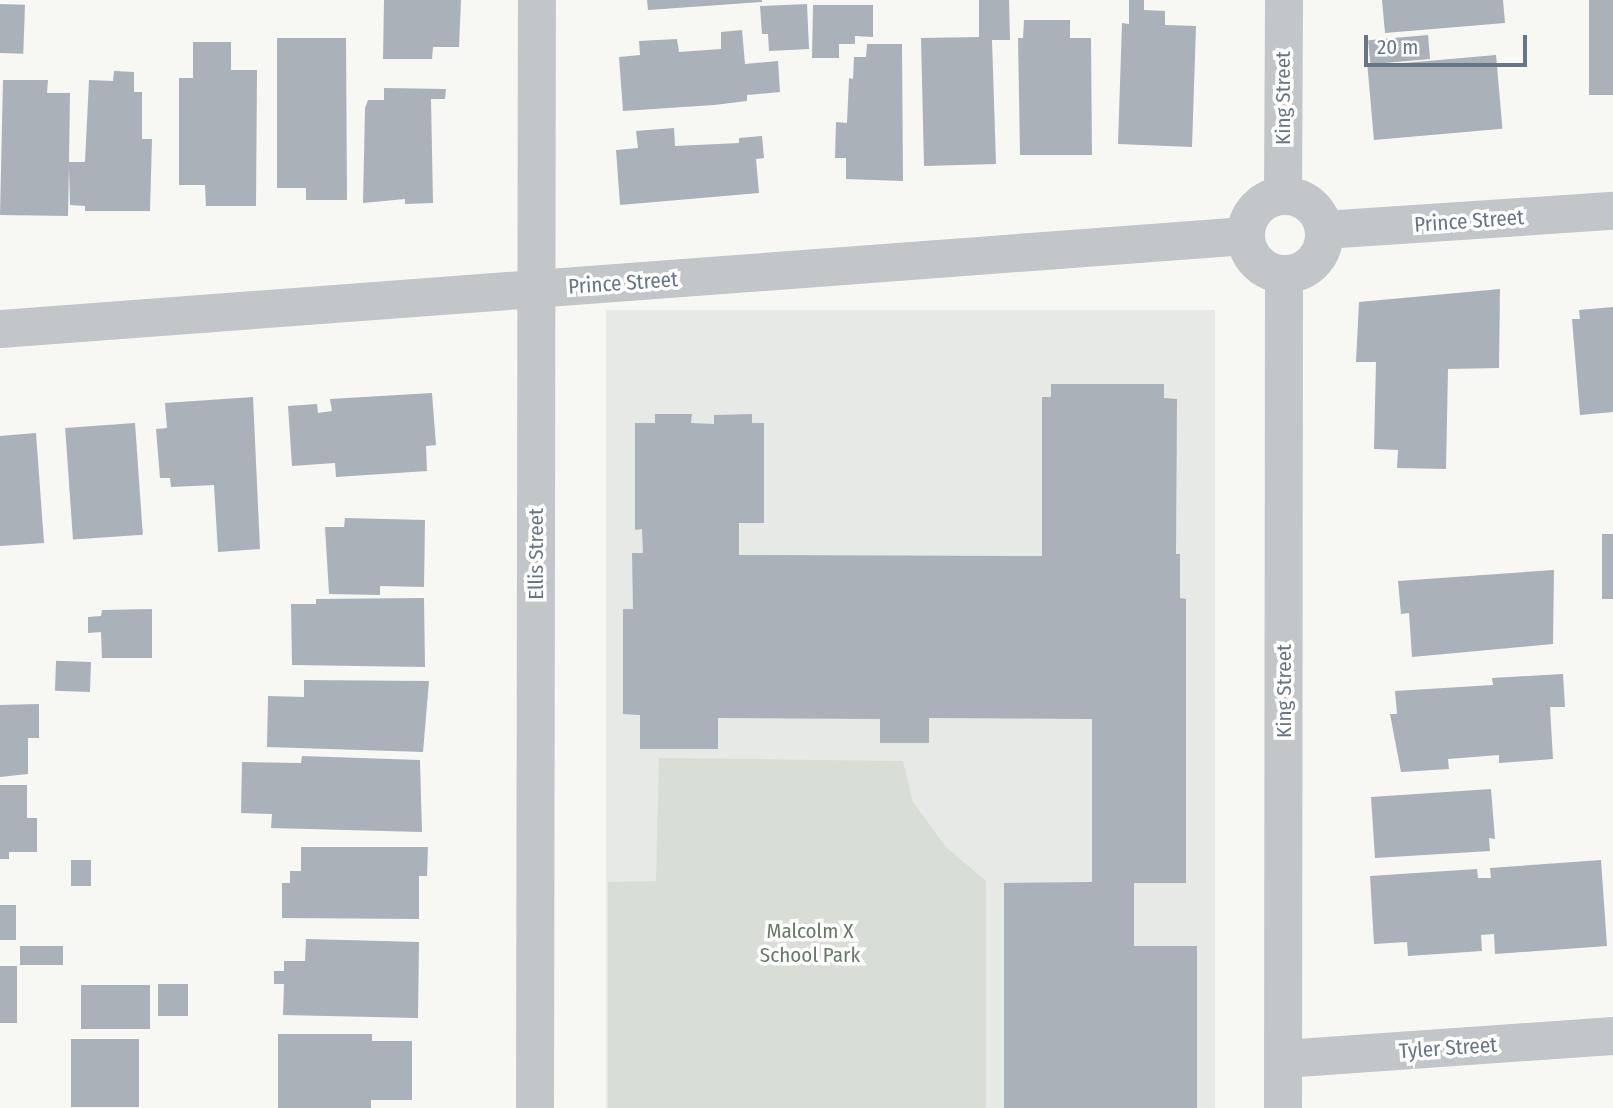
<!DOCTYPE html>
<html>
<head>
<meta charset="utf-8">
<style>
  body { margin:0 }
  #map { position:relative; width:1613px; height:1108px; overflow:hidden; background:#f7f7f4; font-family:"Fira Sans Condensed",sans-serif }
  div>[style] { position:absolute }
  [style*='--x'] { left:calc(var(--x)*1px); top:calc(var(--y)*1px); width:calc(var(--w)*1px); rotate:calc(var(--a)*1deg) }
  .built>* { inset:0; background:#e7e9e7; transform-origin:0 0 }
  .green>* { inset:0; background:#d8ded5 }
  .building>* { inset:0; background:#abb1b8; transform-origin:0 0 }
  .minor>* { height:38px; margin:-19px; padding:0 19px; transform-origin:19px; border-radius:19px; background:#c2c6c9 }
  .minor>.ring { margin:-19px; padding:0; box-sizing:content-box; background:none; border:38px solid #c2c6c9; border-radius:50% }
  span { translate:-50% -50%; white-space:nowrap; text-align:center; line-height:1.15; -webkit-text-stroke:7px #fff; paint-order:stroke }
  .street-label { font-size:21px; color:#677584 }
  .park-label { font-size:21px; color:#687b65 }
  .scale { position:absolute; left:1364px; top:35px; width:163px; height:32px; box-sizing:border-box; border:4px solid #677584; border-top:0; padding-left:9px; font-size:21px; line-height:24px; white-space:nowrap; color:#677584; -webkit-text-stroke:5px #fff; paint-order:stroke }
</style>
</head>
<body>
<div id="map">
  <div class="built">
    <div style="left:1215px;top:310px;width:798px;height:609px;rotate:90deg"></div>
  </div>
  <div class="green">
    <div style="clip-path:polygon(659px 758px,903px 761px,913px 802px,946px 847px,986px 881px,986px 1108px,608px 1108px,608px 882px,656px 881px)"></div>
  </div>
  <div class="building">
    <div style="clip-path:polygon(384px 0,461px 0,459px 47px,433px 47px,432px 59px,383px 59px)"></div>
    <div style="clip-path:polygon(647px 0,762px 0,762px 2px,648px 10px)"></div>
    <div style="clip-path:polygon(979px 0,1009px 0,1010px 40px,992px 40px,996px 164px,924px 166px,921px 38px,979px 37px)"></div>
    <div style="clip-path:polygon(1129px 0,1144px 0,1144px 10px,1165px 11px,1165px 25px,1196px 26px,1192px 147px,1118px 144px,1122px 23px,1129px 24px)"></div>
    <div style="clip-path:polygon(1382px 0,1503px 0,1505px 23px,1385px 33px)"></div>
    <div style="left:1589px;top:0;width:24px;height:95px"></div>
    <div style="left:0;top:4px;width:25px;height:49px;rotate:2deg"></div>
    <div style="clip-path:polygon(807px 4px,809px 49px,769px 51px,768px 34px,762px 34px,760px 6px)"></div>
    <div style="clip-path:polygon(813px 5px,873px 5px,873px 37px,855px 36px,855px 44px,839px 44px,839px 58px,812px 58px)"></div>
    <div style="clip-path:polygon(1024px 20px,1070px 20px,1070px 38px,1091px 38px,1092px 155px,1020px 155px,1018px 38px,1023px 38px)"></div>
    <div style="clip-path:polygon(742px 30px,745px 64px,778px 61px,780px 92px,747px 95px,747px 101px,714px 105px,623px 111px,619px 57px,640px 55px,639px 41px,677px 39px,679px 52px,721px 49px,721px 32px)"></div>
    <div style="left:1428px;top:35px;width:24px;height:60px;rotate:85deg"></div>
    <div style="clip-path:polygon(277px 38px,346px 38px,347px 200px,306px 200px,306px 188px,277px 188px)"></div>
    <div style="clip-path:polygon(193px 42px,231px 42px,231px 70px,257px 70px,256px 206px,206px 206px,205px 185px,179px 185px,179px 78px,193px 78px)"></div>
    <div style="clip-path:polygon(867px 44px,902px 44px,903px 181px,846px 179px,846px 158px,835px 158px,836px 122px,847px 123px,849px 78px,853px 79px,854px 57px,866px 57px)"></div>
    <div style="left:1496px;top:55px;width:74px;height:129px;rotate:85deg"></div>
    <div style="clip-path:polygon(114px 71px,134px 72px,134px 92px,142px 92px,142px 139px,152px 139px,150px 211px,85px 211px,85px 206px,70px 205px,69px 166px,68px 216px,0 215px,3px 80px,48px 80px,47px 93px,70px 93px,69px 162px,85px 162px,89px 80px,113px 81px)"></div>
    <div style="clip-path:polygon(384px 88px,446px 89px,445px 99px,431px 99px,433px 203px,405px 204px,405px 199px,363px 203px,365px 108px,368px 100px,384px 100px)"></div>
    <div style="clip-path:polygon(674px 128px,675px 146px,739px 143px,739px 138px,762px 136px,764px 158px,756px 159px,759px 193px,620px 205px,616px 150px,638px 148px,636px 131px)"></div>
    <div style="clip-path:polygon(1500px 289px,1499px 368px,1448px 369px,1446px 469px,1397px 468px,1398px 450px,1374px 449px,1376px 362px,1356px 362px,1359px 302px)"></div>
    <div style="clip-path:polygon(1613px 307px,1613px 412px,1580px 415px,1572px 319px,1580px 319px,1579px 310px)"></div>
    <div style="clip-path:polygon(1051px 384px,1164px 384px,1164px 398px,1177px 399px,1176px 554px,1180px 554px,1180px 598px,1186px 599px,1186px 883px,1134px 883px,1134px 946px,1197px 946px,1197px 1108px,1004px 1108px,1004px 883px,1092px 882px,1092px 719px,929px 718px,929px 743px,880px 743px,880px 719px,718px 718px,718px 749px,640px 749px,640px 715px,623px 714px,623px 609px,633px 609px,632px 553px,643px 553px,642px 529px,635px 530px,635px 423px,655px 423px,655px 414px,692px 414px,691px 423px,714px 424px,714px 415px,752px 414px,752px 423px,764px 423px,764px 523px,739px 523px,739px 555px,1042px 556px,1042px 397px,1051px 397px)"></div>
    <div style="clip-path:polygon(432px 393px,436px 445px,426px 446px,427px 471px,336px 477px,335px 463px,292px 466px,288px 406px,317px 404px,318px 413px,332px 411px,330px 399px)"></div>
    <div style="clip-path:polygon(253px 397px,260px 549px,218px 552px,214px 485px,171px 487px,170px 478px,160px 478px,156px 429px,167px 428px,165px 403px)"></div>
    <div style="left:135px;top:423px;width:112px;height:70px;rotate:86deg"></div>
    <div style="clip-path:polygon(36px 433px,44px 543px,0 546px,0 436px)"></div>
    <div style="clip-path:polygon(345px 518px,425px 520px,424px 587px,380px 586px,380px 595px,329px 594px,325px 527px,344px 527px)"></div>
    <div style="left:1602px;top:534px;width:11px;height:65px"></div>
    <div style="clip-path:polygon(1554px 570px,1553px 644px,1412px 657px,1409px 613px,1401px 614px,1398px 581px)"></div>
    <div style="clip-path:polygon(424px 598px,425px 667px,292px 665px,291px 604px,316px 604px,316px 599px)"></div>
    <div style="clip-path:polygon(152px 609px,152px 658px,102px 658px,101px 632px,88px 633px,88px 617px,101px 616px,102px 610px)"></div>
    <div style="left:91px;top:662px;width:30px;height:35px;rotate:92deg"></div>
    <div style="clip-path:polygon(1563px 674px,1565px 707px,1550px 707px,1553px 759px,1499px 763px,1499px 755px,1448px 759px,1449px 769px,1401px 772px,1390px 714px,1397px 714px,1395px 691px,1493px 685px,1492px 678px)"></div>
    <div style="clip-path:polygon(304px 680px,429px 681px,423px 752px,267px 747px,268px 696px,304px 697px)"></div>
    <div style="clip-path:polygon(39px 704px,39px 738px,28px 738px,28px 774px,0 777px,0 705px)"></div>
    <div style="clip-path:polygon(302px 756px,420px 760px,422px 832px,271px 828px,272px 814px,241px 813px,242px 762px,301px 763px)"></div>
    <div style="clip-path:polygon(0 785px,27px 785px,27px 818px,37px 818px,37px 852px,9px 852px,9px 859px,0 859px)"></div>
    <div style="clip-path:polygon(1491px 789px,1495px 839px,1489px 838px,1490px 851px,1375px 858px,1371px 797px)"></div>
    <div style="clip-path:polygon(301px 847px,428px 847px,427px 876px,419px 876px,419px 919px,282px 918px,282px 883px,290px 883px,290px 871px,301px 871px)"></div>
    <div style="left:71px;top:860px;width:20px;height:26px"></div>
    <div style="clip-path:polygon(1601px 860px,1607px 946px,1495px 954px,1494px 934px,1481px 935px,1482px 951px,1408px 956px,1407px 942px,1374px 944px,1370px 876px,1477px 869px,1478px 878px,1491px 878px,1490px 868px)"></div>
    <div style="left:0;top:905px;width:16px;height:35px"></div>
    <div style="clip-path:polygon(306px 939px,419px 942px,418px 1018px,283px 1015px,284px 984px,274px 984px,274px 971px,284px 971px,284px 961px,305px 961px)"></div>
    <div style="left:20px;top:946px;width:43px;height:19px"></div>
    <div style="left:17px;top:966px;width:57px;height:17px;rotate:90deg"></div>
    <div style="left:158px;top:984px;width:30px;height:32px"></div>
    <div style="left:81px;top:985px;width:69px;height:44px"></div>
    <div style="clip-path:polygon(278px 1034px,372px 1034px,372px 1041px,412px 1041px,412px 1100px,371px 1100px,371px 1108px,278px 1108px)"></div>
    <div style="left:71px;top:1039px;width:68px;height:68px"></div>
  </div>
  <div class="minor">
    <div class="ring" style="left:1246px;top:196px;width:40px;height:40px"></div>
    <div style="--x:1283;--y:196;--w:196;--a:-89.7"></div>
    <div style="--x:1324;--y:230;--w:290;--a:-3.8"></div>
    <div style="--x:0;--y:329;--w:1249;--a:-4.27"></div>
    <div style="--x:1284;--y:1059;--w:330;--a:-4"></div>
    <div style="--x:535;--y:1108;--w:1108;--a:-89.9"></div>
    <div style="--x:1283;--y:1108;--w:834;--a:-89.93"></div>
  </div>
  <div class="street-label">
    <span style="left:1283px;top:98px;rotate:-90deg">King Street</span>
    <span style="left:1469px;top:221px;rotate:-4deg">Prince Street</span>
    <span style="left:623px;top:283px;rotate:-4deg">Prince Street</span>
    <span style="left:536px;top:554px;rotate:-90deg">Ellis Street</span>
    <span style="left:1284px;top:691px;rotate:-90deg">King Street</span>
    <span style="left:1448px;top:1048px;rotate:-4deg">Tyler Street</span>
  </div>
  <div class="park-label">
    <span style="left:810px;top:943px">Malcolm X<br>School Park</span>
  </div>
  <div class="scale">20 m</div>
</div>
</body>
</html>
